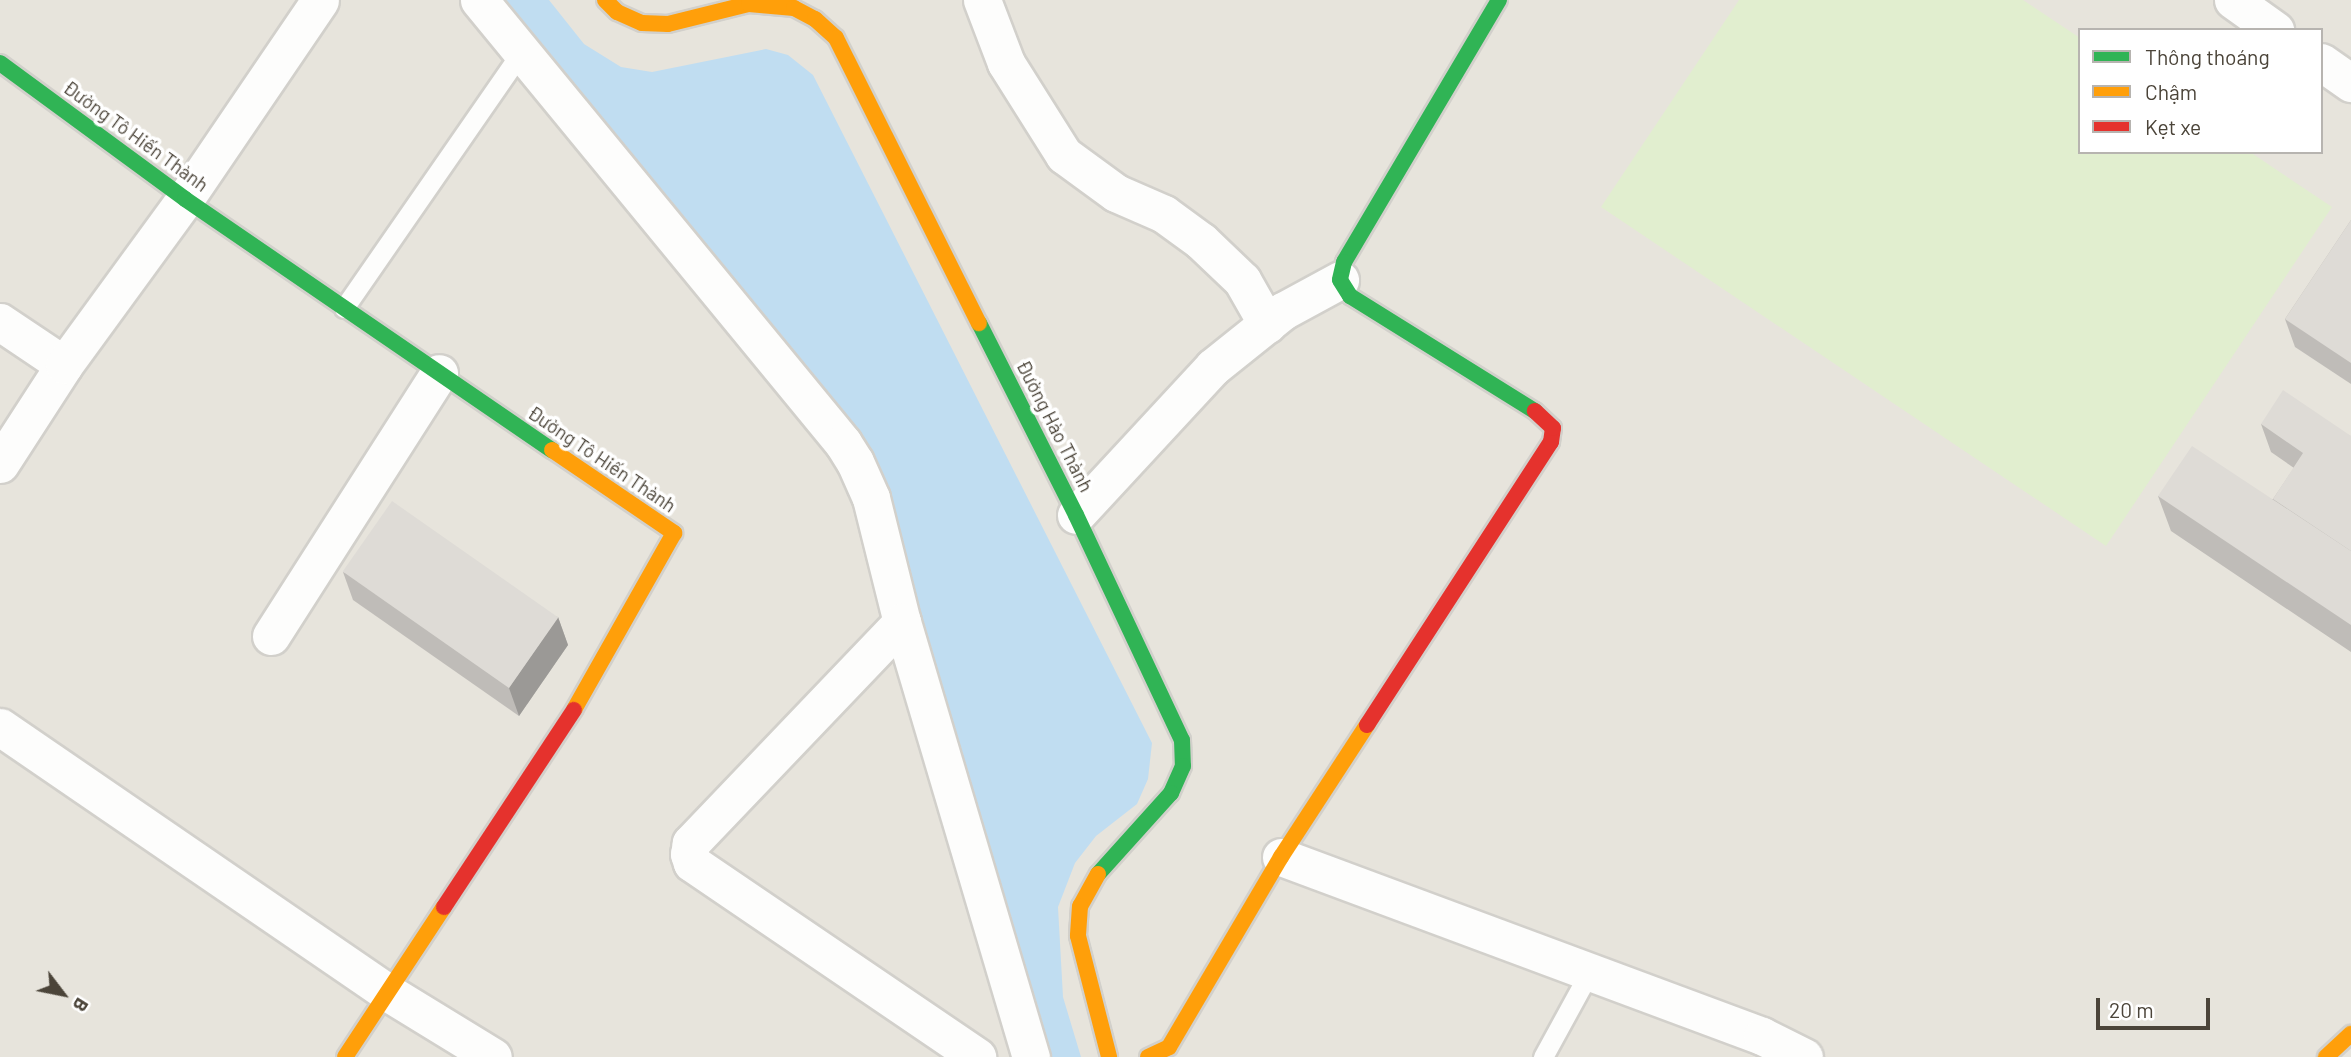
<!DOCTYPE html>
<html>
<head>
<meta charset="utf-8">
<style>
  body { margin:0 }
  #map { position:relative; width:2351px; height:1057px; overflow:hidden; background:#f4f2ee; font-family:Barlow,sans-serif }
  div>[style] { position:absolute }
  [style*='--x'] { left:calc(var(--x)*1px); top:calc(var(--y)*1px); width:calc(var(--w)*1px); rotate:calc(var(--a)*1deg) }
  .residential>* { inset:0; background:#e7e4dc }
  .green>* { inset:0; background:#e1eecf }
  .water>* { inset:0; background:#c0ddf1 }
  .roads { filter:drop-shadow(2px 0 #d2d0cb) drop-shadow(-2px 0 #d2d0cb) drop-shadow(0 2px #d2d0cb) drop-shadow(0 -2px #d2d0cb) }
  .lane>* { height:19px; margin:-9.5px; padding:0 9.5px; transform-origin:9.5px; border-radius:9.5px; background:#fdfdfc }
  .street>* { height:37px; margin:-18.5px; padding:0 18.5px; transform-origin:18.5px; border-radius:18.5px; background:#fdfdfc }
  .fast>* { height:16px; margin:-8px; padding:0 8px; transform-origin:8px; border-radius:8px; background:#30b455 }
  .slow>* { height:16px; margin:-8px; padding:0 8px; transform-origin:8px; border-radius:8px; background:#ff9f0a }
  .jam>* { height:16px; margin:-8px; padding:0 8px; transform-origin:8px; border-radius:8px; background:#e5322d }
  .wall>* { inset:0; background:#bfbcb8 }
  .shaded-wall>* { inset:0; background:#9b9996 }
  .building>* { inset:0; background:#dedbd6; transform-origin:0 0 }
  span { translate:-50% -50%; white-space:nowrap; text-align:center; line-height:1.15; -webkit-text-stroke:7px #fff; paint-order:stroke }
  .street-label { font-size:19px; color:#4b4439 }
  .legend { position:absolute; left:2078px; top:28px; width:245px; height:126px; box-sizing:border-box; background:#fff; border:2px solid #b7b4b0; margin:0; padding:9px 12px; list-style:none; font-size:21px; color:#4b4439 }
  .legend li { display:flex; align-items:center; gap:14px; height:35px }
  .legend b { width:35px; border:2px solid #b7b4b0 }
  .north { position:absolute; left:28px; top:959px; width:70px; height:70px; -webkit-text-stroke:5px #fff; paint-order:stroke; rotate:122deg; font-size:19px; font-weight:700; line-height:28px; text-align:center; color:#4b4439 }
  .north::after { content:''; display:block; margin:auto; width:24px; height:32px; background:#4b4439; clip-path:polygon(50% 0,100% 100%,50% 72%,0 100%) }
  .scale { position:absolute; left:2096px; top:998px; width:114px; height:32px; box-sizing:border-box; border:4px solid #4b4439; border-top:0; padding-left:9px; font-size:21px; line-height:24px; white-space:nowrap; color:#4b4439; -webkit-text-stroke:5px #fff; paint-order:stroke }
</style>
</head>
<body>
<div id="map">
  <div class="residential">
    <div style="clip-path:polygon(evenodd,0 0,2351px 0,2351px 1057px,0 1057px,0 0,2080px 30px,2321px 30px,2321px 152px,2080px 152px,2080px 30px)"></div>
  </div>
  <div class="green">
    <div style="clip-path:polygon(1739px 0,2023px 0,2080px 38px,2080px 152px,2250px 152px,2332px 207px,2106px 546px,1601px 207px)"></div>
  </div>
  <div class="water">
    <div style="clip-path:polygon(505px 0,549px 0,584px 44px,621px 67px,652px 72px,766px 49px,788px 55px,813px 75px,1152px 743px,1148px 779px,1137px 804px,1096px 836px,1075px 863px,1058px 907px,1063px 997px,1081px 1057px,1044px 1057px,873px 458px)"></div>
  </div>
  <div class="roads">
    <div class="lane">
      <div style="--x:344;--y:308;--w:311;--a:-55.3"></div>
      <div style="--x:1543;--y:1057;--w:96;--a:-61.3"></div>
    </div>
    <div class="street">
      <div style="--x:479;--y:0;--w:573;--a:50.59"></div>
      <div style="--x:843;--y:443;--w:22;--a:58"></div>
      <div style="--x:855;--y:462;--w:39;--a:66"></div>
      <div style="--x:871;--y:498;--w:128;--a:76"></div>
      <div style="--x:902;--y:622;--w:454;--a:73.5"></div>
      <div style="--x:982;--y:0;--w:67;--a:69.1"></div>
      <div style="--x:1006;--y:63;--w:109;--a:57.8"></div>
      <div style="--x:1064;--y:155;--w:64;--a:36.2"></div>
      <div style="--x:1116;--y:193;--w:52;--a:23.6"></div>
      <div style="--x:1164;--y:214;--w:46;--a:36.1"></div>
      <div style="--x:1201;--y:241;--w:57;--a:43.6"></div>
      <div style="--x:1242;--y:280;--w:51;--a:60.4"></div>
      <div style="--x:2233;--y:0;--w:52;--a:35.5"></div>
      <div style="--x:2321;--y:62;--w:37;--a:35"></div>
      <div style="--x:0;--y:322;--w:77;--a:33.9"></div>
      <div style="--x:0;--y:464;--w:118;--a:-57.1"></div>
      <div style="--x:64;--y:365;--w:205;--a:-53.9"></div>
      <div style="--x:185;--y:199;--w:240;--a:-55.8"></div>
      <div style="--x:1076;--y:515;--w:202;--a:-47.2"></div>
      <div style="--x:1213;--y:367;--w:90;--a:-38.7"></div>
      <div style="--x:1283;--y:311;--w:65;--a:-28.5"></div>
      <div style="--x:902;--y:622;--w:306;--a:133.7"></div>
      <div style="--x:691;--y:843;--w:11;--a:100"></div>
      <div style="--x:689;--y:854;--w:9;--a:72"></div>
      <div style="--x:692;--y:863;--w:345;--a:34.2"></div>
      <div style="--x:271;--y:636;--w:312;--a:-57.4"></div>
      <div style="--x:0;--y:727;--w:469;--a:34.4"></div>
      <div style="--x:387;--y:992;--w:124;--a:31.5"></div>
      <div style="--x:1281;--y:857;--w:513;--a:20.41"></div>
      <div style="--x:1762;--y:1036;--w:47;--a:26.6"></div>
    </div>
    <div class="fast">
      <div style="--x:1499;--y:0;--w:304;--a:120.6"></div>
      <div style="--x:1344;--y:262;--w:18;--a:103"></div>
      <div style="--x:1340;--y:280;--w:19;--a:58"></div>
      <div style="--x:1350;--y:296;--w:218;--a:31.9"></div>
      <div style="--x:0;--y:63;--w:230;--a:36.3"></div>
      <div style="--x:185;--y:199;--w:445;--a:34.4"></div>
      <div style="--x:979;--y:323;--w:215;--a:63.2"></div>
      <div style="--x:1076;--y:515;--w:249;--a:64.8"></div>
      <div style="--x:1182;--y:740;--w:26;--a:88"></div>
      <div style="--x:1183;--y:766;--w:30;--a:114"></div>
      <div style="--x:1171;--y:793;--w:109;--a:132"></div>
    </div>
    <div class="slow">
      <div style="--x:605;--y:0;--w:17;--a:45"></div>
      <div style="--x:617;--y:12;--w:27;--a:24"></div>
      <div style="--x:642;--y:23;--w:26;--a:2"></div>
      <div style="--x:668;--y:24;--w:83;--a:-13.9"></div>
      <div style="--x:749;--y:4;--w:45;--a:5.1"></div>
      <div style="--x:794;--y:8;--w:24;--a:28"></div>
      <div style="--x:815;--y:19;--w:28;--a:42"></div>
      <div style="--x:836;--y:38;--w:319;--a:63.4"></div>
      <div style="--x:552;--y:450;--w:148;--a:34.2"></div>
      <div style="--x:674;--y:533;--w:203;--a:119.5"></div>
      <div style="--x:1098;--y:874;--w:37;--a:119"></div>
      <div style="--x:1080;--y:906;--w:30;--a:94"></div>
      <div style="--x:1078;--y:936;--w:125;--a:75.6"></div>
      <div style="--x:345;--y:1057;--w:180;--a:-56.6"></div>
      <div style="--x:1148;--y:1057;--w:23;--a:-25"></div>
      <div style="--x:1169;--y:1047;--w:221;--a:-59.5"></div>
      <div style="--x:1281;--y:857;--w:158;--a:-56.9"></div>
      <div style="--x:2326;--y:1057;--w:34;--a:-43"></div>
    </div>
    <div class="jam">
      <div style="--x:1367;--y:725;--w:338;--a:-57"></div>
      <div style="--x:1551;--y:442;--w:14;--a:-82"></div>
      <div style="--x:1553;--y:428;--w:25;--a:-137"></div>
      <div style="--x:444;--y:907;--w:236;--a:-56.6"></div>
    </div>
  </div>
  <div class="wall">
    <div style="clip-path:polygon(2351px 220px,2351px 384px,2295px 347px,2285px 319px)"></div>
    <div style="clip-path:polygon(2261px 424px,2351px 436px,2351px 652px,2171px 531px,2158px 496px,2273px 499px,2294px 468px,2271px 452px)"></div>
    <div style="clip-path:polygon(343px 572px,558px 617px,568px 645px,519px 716px,353px 600px)"></div>
  </div>
  <div class="shaded-wall">
    <div style="clip-path:polygon(558px 617px,568px 645px,519px 716px,509px 688px)"></div>
  </div>
  <div class="building">
    <div style="clip-path:polygon(2351px 220px,2351px 363px,2285px 319px)"></div>
    <div style="clip-path:polygon(2283px 390px,2351px 436px,2351px 551px,2273px 499px,2303px 453px,2261px 424px)"></div>
    <div style="clip-path:polygon(2192px 446px,2351px 551px,2351px 625px,2158px 496px)"></div>
    <div style="left:392px;top:501px;width:203px;height:86px;rotate:35deg"></div>
  </div>
  <div class="street-label">
    <span style="left:136px;top:136px;rotate:36deg">Đường Tô Hiến Thành</span>
    <span style="left:1055px;top:426px;rotate:63deg">Đường Hào Thành</span>
    <span style="left:602px;top:459px;rotate:34deg">Đường Tô Hiến Thành</span>
  </div>
  <ul class="legend">
  <li><b style="height:9px;background:#30b455"></b>Thông thoáng</li>
  <li><b style="height:9px;background:#ff9f0a"></b>Chậm</li>
  <li><b style="height:9px;background:#e5322d"></b>Kẹt xe</li>
  </ul>
  <div class="north">B</div>
  <div class="scale">20 m</div>
</div>
</body>
</html>
